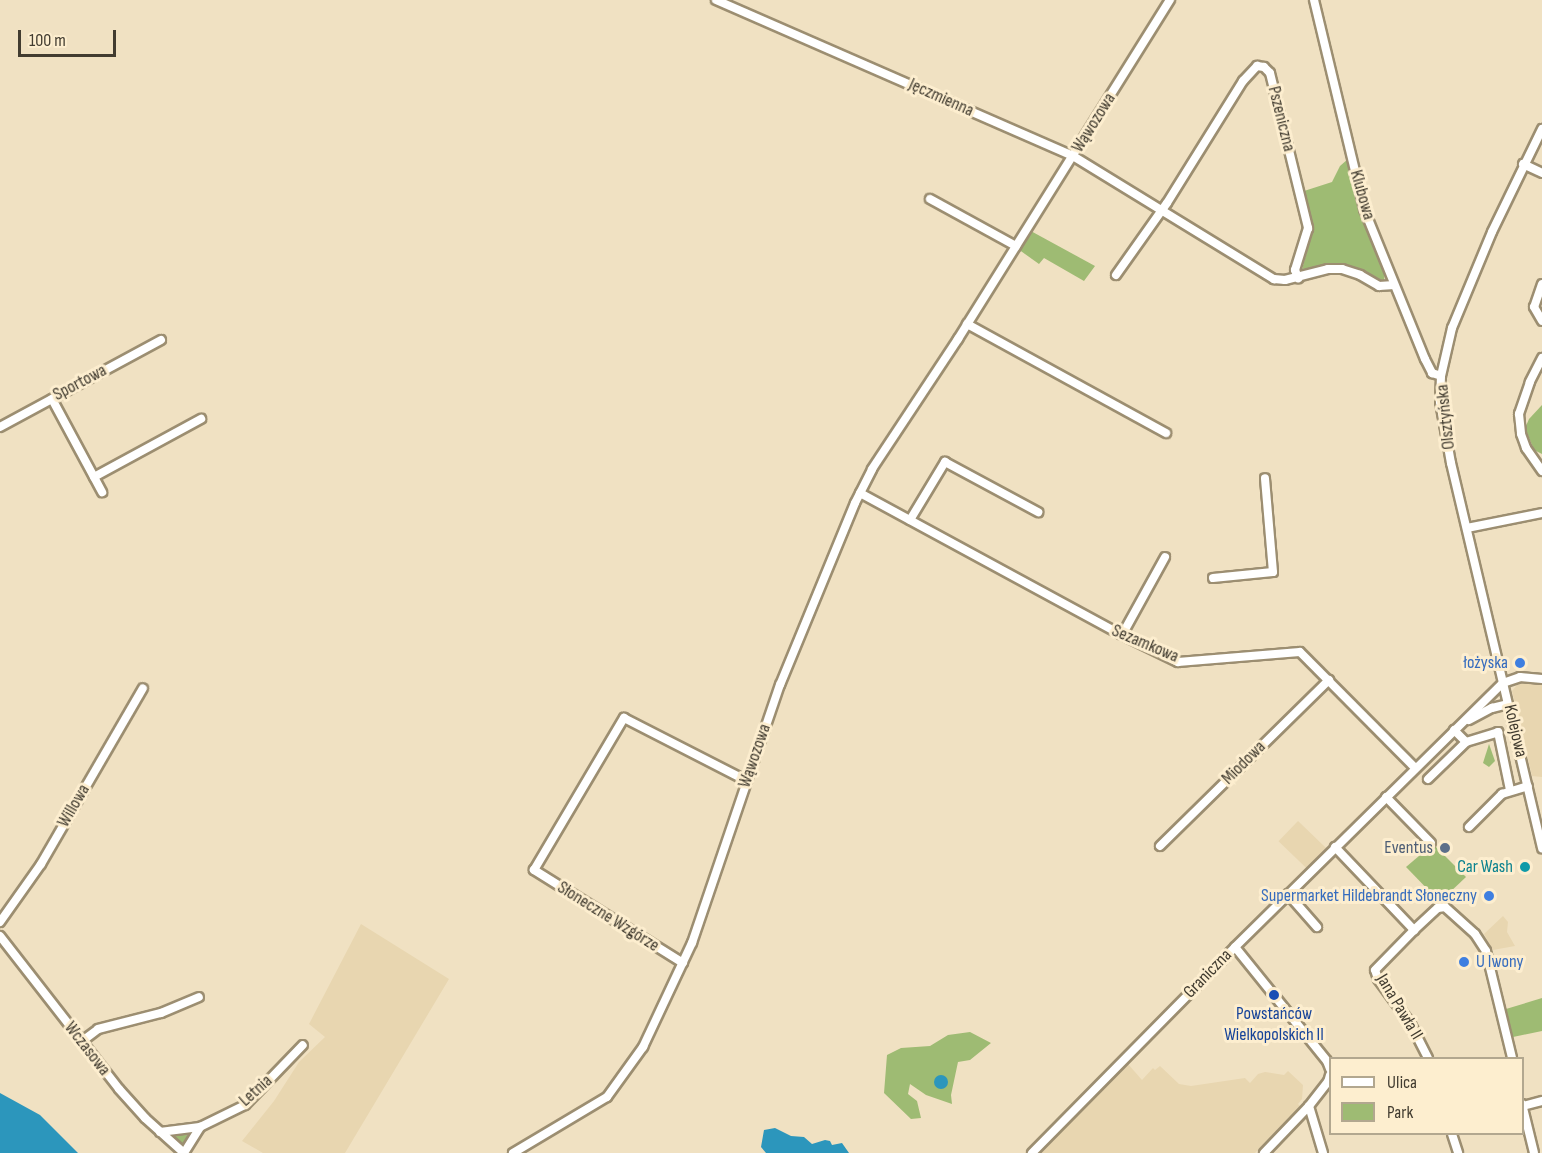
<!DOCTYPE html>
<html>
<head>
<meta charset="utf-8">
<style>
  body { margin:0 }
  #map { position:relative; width:1542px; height:1153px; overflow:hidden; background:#f0e1c2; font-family:"Sofia Sans Condensed",sans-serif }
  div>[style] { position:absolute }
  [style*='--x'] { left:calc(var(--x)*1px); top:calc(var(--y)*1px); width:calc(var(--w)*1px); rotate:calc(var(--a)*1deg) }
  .built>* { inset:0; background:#e8d6b0; transform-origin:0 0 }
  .green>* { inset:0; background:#9ebb73 }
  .water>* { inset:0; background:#2c96bc }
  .round { border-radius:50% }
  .roads { filter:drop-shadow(2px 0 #9c8e71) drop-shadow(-2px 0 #9c8e71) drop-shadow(0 2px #9c8e71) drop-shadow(0 -2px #9c8e71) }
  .minor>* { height:8px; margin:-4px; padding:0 4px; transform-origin:4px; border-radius:4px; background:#fff }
  .dots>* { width:16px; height:16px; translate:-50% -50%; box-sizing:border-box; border:3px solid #fdeecf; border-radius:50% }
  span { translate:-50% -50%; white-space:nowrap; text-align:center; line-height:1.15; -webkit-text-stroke:6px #fdeecf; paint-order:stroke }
  .street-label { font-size:18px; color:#423c30 }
  .shop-label { font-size:18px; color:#366cbe }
  .right { translate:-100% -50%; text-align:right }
  .left { translate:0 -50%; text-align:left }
  .service-label { font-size:18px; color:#4e5e75 }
  .culture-label { font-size:18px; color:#0d838f }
  .transit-label { font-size:18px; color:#164399 }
  .legend { position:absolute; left:1329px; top:1057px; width:195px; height:78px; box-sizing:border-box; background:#fdeecf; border:2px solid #b2a78f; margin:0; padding:8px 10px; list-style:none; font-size:18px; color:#423c30 }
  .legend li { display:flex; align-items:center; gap:12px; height:30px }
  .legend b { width:30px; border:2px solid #b2a78f }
  .scale { position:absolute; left:18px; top:30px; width:98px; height:27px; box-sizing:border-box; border:3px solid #423c30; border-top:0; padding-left:8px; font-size:18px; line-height:21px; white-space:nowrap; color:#423c30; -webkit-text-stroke:4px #fdeecf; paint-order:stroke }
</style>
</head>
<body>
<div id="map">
  <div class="built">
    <div style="clip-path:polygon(1528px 682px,1542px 684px,1542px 777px,1532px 776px,1512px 691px,1517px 685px)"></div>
    <div style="left:1298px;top:821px;width:39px;height:28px;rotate:44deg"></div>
    <div style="clip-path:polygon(1503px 916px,1508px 922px,1507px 932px,1515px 946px,1493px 950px,1484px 934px)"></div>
    <div style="clip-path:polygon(361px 924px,449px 979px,345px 1153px,263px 1153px,242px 1141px,274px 1101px,299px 1062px,325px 1037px,309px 1024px)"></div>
    <div style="clip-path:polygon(1128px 1064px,1142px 1080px,1153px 1068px,1155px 1070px,1160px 1066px,1179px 1084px,1191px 1086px,1245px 1078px,1250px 1083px,1258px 1074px,1265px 1072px,1284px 1075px,1288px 1071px,1303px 1085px,1302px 1099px,1298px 1104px,1300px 1106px,1255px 1153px,1039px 1153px)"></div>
  </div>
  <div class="green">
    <div style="clip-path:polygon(1348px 159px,1364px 222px,1385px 273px,1384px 281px,1342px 265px,1302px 269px,1312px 234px,1301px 192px,1332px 182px,1340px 166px)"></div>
    <div style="clip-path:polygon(1029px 230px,1095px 266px,1084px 281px,1044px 258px,1039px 264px,1018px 249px)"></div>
    <div style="clip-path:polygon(1542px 405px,1542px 454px,1534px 450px,1525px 428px,1529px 419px)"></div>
    <div style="clip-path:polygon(1489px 744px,1495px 761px,1489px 767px,1483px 763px)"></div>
    <div style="clip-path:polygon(1433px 844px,1466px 877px,1447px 895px,1438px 900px,1406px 867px)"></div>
    <div style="clip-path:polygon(1542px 998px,1542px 1031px,1513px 1037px,1506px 1009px)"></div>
    <div style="clip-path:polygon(970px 1032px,991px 1043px,970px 1060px,958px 1062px,951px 1095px,952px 1104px,926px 1095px,910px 1084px,908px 1094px,917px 1101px,921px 1118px,911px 1119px,884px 1093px,887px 1055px,901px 1048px,930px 1046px,948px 1035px)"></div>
    <div style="clip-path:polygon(189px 1132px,184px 1144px,181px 1145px,173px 1139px,174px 1133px)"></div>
  </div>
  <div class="water">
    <div class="round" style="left:934px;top:1075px;width:14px;height:14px"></div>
    <div style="clip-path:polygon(0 1093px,40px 1115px,78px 1153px,0 1153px)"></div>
    <div style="clip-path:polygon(775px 1128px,791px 1136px,804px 1137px,812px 1144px,825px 1140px,830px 1141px,832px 1145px,842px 1143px,849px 1153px,766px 1153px,761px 1147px,764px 1130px)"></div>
  </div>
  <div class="roads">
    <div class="minor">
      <div style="--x:716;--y:0;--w:390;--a:23.6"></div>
      <div style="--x:1073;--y:156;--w:236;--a:31.5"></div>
      <div style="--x:1274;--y:279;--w:11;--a:5"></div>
      <div style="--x:1285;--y:280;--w:44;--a:-14.3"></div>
      <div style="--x:1328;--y:269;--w:14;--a:0"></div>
      <div style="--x:1342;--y:269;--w:19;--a:18"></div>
      <div style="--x:1360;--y:275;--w:22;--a:30"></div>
      <div style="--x:1379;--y:286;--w:15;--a:-4"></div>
      <div style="--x:1314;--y:0;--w:215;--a:76.5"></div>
      <div style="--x:1364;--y:209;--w:162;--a:67.9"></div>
      <div style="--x:1425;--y:359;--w:16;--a:63"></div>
      <div style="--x:1432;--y:373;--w:9;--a:18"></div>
      <div style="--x:1542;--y:129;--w:114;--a:115.9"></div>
      <div style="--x:1492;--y:232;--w:104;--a:112.6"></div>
      <div style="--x:1452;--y:328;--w:49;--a:102.9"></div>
      <div style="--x:1441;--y:376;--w:26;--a:92"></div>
      <div style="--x:1440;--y:402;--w:62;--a:79.8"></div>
      <div style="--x:1451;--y:463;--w:396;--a:76.7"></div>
      <div style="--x:1523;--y:164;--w:21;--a:25"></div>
      <div style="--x:930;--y:199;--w:98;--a:28.7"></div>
      <div style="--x:1116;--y:275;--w:88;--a:-54.7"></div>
      <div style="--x:1167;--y:203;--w:144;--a:-58.1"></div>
      <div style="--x:1243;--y:81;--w:21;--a:-47"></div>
      <div style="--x:1257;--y:66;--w:7;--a:8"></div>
      <div style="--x:1264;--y:67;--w:8;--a:45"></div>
      <div style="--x:1270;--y:73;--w:160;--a:76.2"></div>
      <div style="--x:1308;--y:228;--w:44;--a:107.2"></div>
      <div style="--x:1295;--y:270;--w:9;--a:69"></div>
      <div style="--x:1542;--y:284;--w:24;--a:109"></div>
      <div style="--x:1534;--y:307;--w:16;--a:60"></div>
      <div style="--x:967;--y:324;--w:227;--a:28.7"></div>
      <div style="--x:1542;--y:358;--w:27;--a:117"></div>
      <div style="--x:1530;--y:382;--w:34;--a:109"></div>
      <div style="--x:1519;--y:414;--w:20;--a:84"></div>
      <div style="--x:1521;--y:434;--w:15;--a:70"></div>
      <div style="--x:1526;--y:448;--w:28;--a:55"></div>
      <div style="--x:52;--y:399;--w:106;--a:61.7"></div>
      <div style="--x:0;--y:427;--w:183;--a:-28.4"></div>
      <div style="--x:94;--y:477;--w:122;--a:-28.5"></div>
      <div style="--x:860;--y:493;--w:291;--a:28.5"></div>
      <div style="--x:1116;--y:632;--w:69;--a:25.8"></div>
      <div style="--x:1178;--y:662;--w:122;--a:-4.7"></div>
      <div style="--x:1300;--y:652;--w:163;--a:45.2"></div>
      <div style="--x:910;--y:520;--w:68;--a:-58.9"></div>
      <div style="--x:945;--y:462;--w:106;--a:28.3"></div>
      <div style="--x:1467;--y:528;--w:76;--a:-11.3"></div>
      <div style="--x:1213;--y:578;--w:60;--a:-5.7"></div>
      <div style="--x:1273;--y:572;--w:94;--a:-94.9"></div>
      <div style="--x:1122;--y:635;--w:89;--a:-61.1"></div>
      <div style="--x:1469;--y:720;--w:26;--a:-28"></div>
      <div style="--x:1492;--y:708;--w:16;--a:-14"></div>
      <div style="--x:1454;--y:730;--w:17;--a:45"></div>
      <div style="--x:1466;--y:742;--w:34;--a:-17"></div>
      <div style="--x:1498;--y:732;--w:59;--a:78.3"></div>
      <div style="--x:1428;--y:779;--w:53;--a:-44.2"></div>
      <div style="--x:1386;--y:797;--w:64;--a:45.6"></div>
      <div style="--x:1469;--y:827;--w:47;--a:-45"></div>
      <div style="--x:1502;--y:794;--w:27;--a:-17"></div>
      <div style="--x:1160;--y:846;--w:237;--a:-44.5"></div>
      <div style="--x:1335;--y:847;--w:115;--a:46.4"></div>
      <div style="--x:1288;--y:894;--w:44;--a:48.7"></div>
      <div style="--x:0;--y:922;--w:71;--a:-54.7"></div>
      <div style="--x:41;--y:864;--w:203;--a:-59.9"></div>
      <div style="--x:0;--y:936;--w:194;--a:52.1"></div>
      <div style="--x:119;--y:1089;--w:39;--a:48"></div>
      <div style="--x:145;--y:1118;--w:52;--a:41.9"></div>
      <div style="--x:1235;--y:947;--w:146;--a:51.1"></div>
      <div style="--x:1327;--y:1061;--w:9;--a:69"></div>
      <div style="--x:683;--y:963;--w:176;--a:-148"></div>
      <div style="--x:534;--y:870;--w:177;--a:-59.4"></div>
      <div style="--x:624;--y:718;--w:138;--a:27.1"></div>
      <div style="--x:81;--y:1042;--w:21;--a:-37"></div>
      <div style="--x:98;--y:1029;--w:65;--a:-14.3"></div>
      <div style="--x:161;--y:1013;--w:41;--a:-22.8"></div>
      <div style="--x:1428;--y:1058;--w:38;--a:-117"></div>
      <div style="--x:1411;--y:1024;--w:56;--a:-126.3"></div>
      <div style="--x:1378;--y:979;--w:9;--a:-108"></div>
      <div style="--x:1375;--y:970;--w:56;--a:-45.7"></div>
      <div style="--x:1414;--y:930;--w:33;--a:-43"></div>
      <div style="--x:1438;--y:908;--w:7;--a:-8"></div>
      <div style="--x:1445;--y:907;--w:40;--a:42"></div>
      <div style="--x:1475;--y:934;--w:20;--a:57"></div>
      <div style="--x:1486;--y:951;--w:110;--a:76.3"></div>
      <div style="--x:1522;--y:1104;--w:50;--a:76.2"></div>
      <div style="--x:1523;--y:1106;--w:20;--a:-15"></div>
      <div style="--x:160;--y:1132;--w:40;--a:-7.1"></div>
      <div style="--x:1452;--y:1134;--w:20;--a:72"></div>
      <div style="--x:184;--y:1153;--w:31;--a:-58"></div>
      <div style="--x:200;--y:1127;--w:50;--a:-26.1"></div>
      <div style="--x:245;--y:1105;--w:83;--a:-46"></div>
      <div style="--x:513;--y:1153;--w:109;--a:-30.8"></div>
      <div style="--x:607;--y:1097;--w:62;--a:-54.2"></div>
      <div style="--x:643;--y:1047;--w:115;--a:-64.8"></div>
      <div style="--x:692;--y:943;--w:273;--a:-71.2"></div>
      <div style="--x:780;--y:685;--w:197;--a:-67.6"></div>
      <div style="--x:855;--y:503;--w:38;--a:-63"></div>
      <div style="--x:872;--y:469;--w:156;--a:-56.5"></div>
      <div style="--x:958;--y:339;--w:400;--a:-58"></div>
      <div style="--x:1032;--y:1153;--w:289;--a:-45.4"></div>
      <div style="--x:1235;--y:947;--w:376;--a:-44.6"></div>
      <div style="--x:1503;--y:683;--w:18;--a:-19"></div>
      <div style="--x:1520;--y:677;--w:22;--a:5"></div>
      <div style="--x:1264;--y:1153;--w:65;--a:-46.2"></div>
      <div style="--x:1323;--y:1153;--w:49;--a:-106.6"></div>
      <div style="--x:1309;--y:1106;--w:31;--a:-52"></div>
      <div style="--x:1328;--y:1082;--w:7;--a:-74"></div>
    </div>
  </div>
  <div class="dots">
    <div style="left:1520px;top:663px;background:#3f7fe0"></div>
    <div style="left:1445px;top:848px;background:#5c6f8a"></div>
    <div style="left:1525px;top:867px;background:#0f9aa8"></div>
    <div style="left:1489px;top:896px;background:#3f7fe0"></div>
    <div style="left:1464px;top:962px;background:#3f7fe0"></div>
    <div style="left:1274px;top:995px;background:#1a4fb4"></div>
  </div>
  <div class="street-label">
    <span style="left:941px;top:98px;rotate:24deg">Jęczmienna</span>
    <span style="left:1281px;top:119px;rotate:76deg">Pszeniczna</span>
    <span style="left:1094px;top:123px;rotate:-58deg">Wąwozowa</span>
    <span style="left:1362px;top:195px;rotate:74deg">Klubowa</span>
    <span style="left:80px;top:383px;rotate:-28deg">Sportowa</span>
    <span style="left:1446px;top:417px;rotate:-96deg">Olsztyńska</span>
    <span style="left:1145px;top:644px;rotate:23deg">Sezamkowa</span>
    <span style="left:1515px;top:731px;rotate:77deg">Kolejowa</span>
    <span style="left:755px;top:756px;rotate:-71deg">Wąwozowa</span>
    <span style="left:1244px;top:763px;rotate:-45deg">Miodowa</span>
    <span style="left:74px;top:806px;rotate:-60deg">Willowa</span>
    <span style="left:608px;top:917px;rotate:32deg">Słoneczne Wzgórze</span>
    <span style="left:1208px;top:974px;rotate:-46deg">Graniczna</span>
    <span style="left:1399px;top:1007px;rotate:59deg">Jana Pawła II</span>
    <span style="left:87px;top:1049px;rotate:52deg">Wczasowa</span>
    <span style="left:256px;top:1091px;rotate:-42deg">Letnia</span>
  </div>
  <div class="shop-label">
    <span class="right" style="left:1508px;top:663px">łożyska</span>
    <span class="right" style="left:1477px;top:896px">Supermarket Hildebrandt Słoneczny</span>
    <span class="left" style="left:1476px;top:962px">U Iwony</span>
  </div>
  <div class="service-label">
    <span class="right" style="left:1433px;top:848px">Eventus</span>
  </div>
  <div class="culture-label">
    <span class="right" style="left:1513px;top:867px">Car Wash</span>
  </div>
  <div class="transit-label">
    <span style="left:1274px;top:1025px">Powstańców<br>Wielkopolskich II</span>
  </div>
  <ul class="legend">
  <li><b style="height:8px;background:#fff"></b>Ulica</li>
  <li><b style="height:16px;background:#9ebb73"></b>Park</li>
  </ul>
  <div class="scale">100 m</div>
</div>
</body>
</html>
